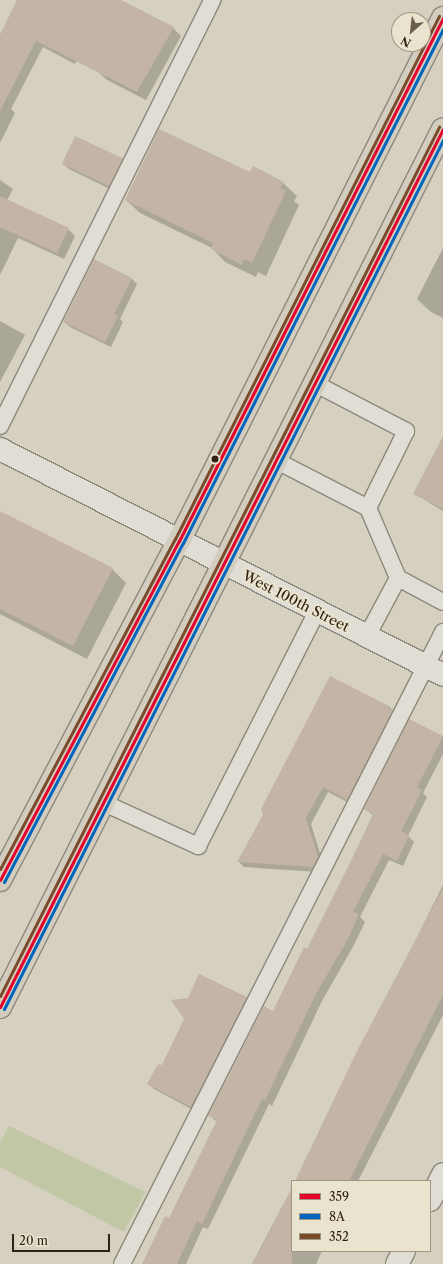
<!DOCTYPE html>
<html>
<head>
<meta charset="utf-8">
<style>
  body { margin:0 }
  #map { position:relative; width:443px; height:1264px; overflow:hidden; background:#d5d0bf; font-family:"Libre Caslon Text",serif }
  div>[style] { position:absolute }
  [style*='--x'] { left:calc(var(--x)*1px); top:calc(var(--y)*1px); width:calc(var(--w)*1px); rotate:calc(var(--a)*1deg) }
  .green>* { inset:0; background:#c1c6a5 }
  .shadow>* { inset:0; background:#0003 }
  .building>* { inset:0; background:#c3b4a5; transform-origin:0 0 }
  .roads { filter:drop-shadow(1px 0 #8c887c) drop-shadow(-1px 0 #8c887c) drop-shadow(0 1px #8c887c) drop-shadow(0 -1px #8c887c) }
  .service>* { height:16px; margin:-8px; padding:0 8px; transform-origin:8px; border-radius:8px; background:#dfddd4 }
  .minor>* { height:22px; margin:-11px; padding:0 11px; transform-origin:11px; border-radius:11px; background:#dfddd4 }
  .primary>* { height:22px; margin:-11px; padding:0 11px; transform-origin:11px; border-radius:11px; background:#d3cdc0 }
  .bus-1>* { height:3px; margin:-1.5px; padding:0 1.5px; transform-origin:1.5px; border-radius:1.5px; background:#e4002b }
  .bus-2>* { height:3px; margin:-1.5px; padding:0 1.5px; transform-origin:1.5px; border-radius:1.5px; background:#0065bd }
  .bus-3>* { height:3px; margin:-1.5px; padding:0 1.5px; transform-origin:1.5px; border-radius:1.5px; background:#7a4b2a }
  .dots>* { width:11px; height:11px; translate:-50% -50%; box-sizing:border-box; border:2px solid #eae4cf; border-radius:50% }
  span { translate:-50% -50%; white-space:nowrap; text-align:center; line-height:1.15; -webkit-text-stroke:4px #eae4cf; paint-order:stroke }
  .street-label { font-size:14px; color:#302212 }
  .legend { position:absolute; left:291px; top:1180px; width:140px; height:72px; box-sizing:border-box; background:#eae4cf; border:1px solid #a09683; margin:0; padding:5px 7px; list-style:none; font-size:12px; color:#302212 }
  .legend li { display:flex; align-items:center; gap:8px; height:20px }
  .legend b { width:20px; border:1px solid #a09683 }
  .north { position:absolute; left:391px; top:12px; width:40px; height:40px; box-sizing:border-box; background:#eae4cf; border:1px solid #a09683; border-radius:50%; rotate:208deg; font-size:11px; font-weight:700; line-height:16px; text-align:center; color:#302212 }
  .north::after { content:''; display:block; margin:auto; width:14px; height:18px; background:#6a5f4f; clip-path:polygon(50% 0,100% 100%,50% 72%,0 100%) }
  .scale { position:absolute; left:12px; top:1234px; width:98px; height:18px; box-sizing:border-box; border:2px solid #302212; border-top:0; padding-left:5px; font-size:12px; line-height:14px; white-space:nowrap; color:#302212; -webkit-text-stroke:3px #eae4cf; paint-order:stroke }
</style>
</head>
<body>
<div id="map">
  <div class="green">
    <div style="clip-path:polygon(9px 1126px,145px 1192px,124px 1232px,0 1167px,0 1143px)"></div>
  </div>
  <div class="shadow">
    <div style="clip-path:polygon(18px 0,102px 0,75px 64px,43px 47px,11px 109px,15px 113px,0 143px,0 35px)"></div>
    <div style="clip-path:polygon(173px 28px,181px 36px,146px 100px,107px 80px,98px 72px)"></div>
    <div style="clip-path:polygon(122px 159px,128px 165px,114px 191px,69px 169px,63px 164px)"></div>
    <div style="clip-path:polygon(0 180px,13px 189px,7px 200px,68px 229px,75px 236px,64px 259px,18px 238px,0 275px)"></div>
    <div style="clip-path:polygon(283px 183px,297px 196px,294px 201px,299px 205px,266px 276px,258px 272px,256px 277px,225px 262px,212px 248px,140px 213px,126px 200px)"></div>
    <div style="clip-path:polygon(443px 248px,443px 318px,431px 312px,417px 299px)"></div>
    <div style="clip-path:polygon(132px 279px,137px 284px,120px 319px,123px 322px,111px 347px,70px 327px,64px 322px)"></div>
    <div style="clip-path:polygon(0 321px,25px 335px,0 382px)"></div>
    <div style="clip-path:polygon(443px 447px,443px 511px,415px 494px)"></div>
    <div style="clip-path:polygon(0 524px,112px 569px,126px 583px,87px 659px,0 614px)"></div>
    <div style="clip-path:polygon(389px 706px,394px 712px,353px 805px,328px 792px,311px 824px,323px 863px,318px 872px,244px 867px,239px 862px)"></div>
    <div style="clip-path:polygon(410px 720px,443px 737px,443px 754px,423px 793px,427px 797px,408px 836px,414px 842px,403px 866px,389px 860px,360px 917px,365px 922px,354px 945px,322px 1001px,272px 1106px,269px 1104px,208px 1229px,203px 1227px,186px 1264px,143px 1264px,170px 1219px,217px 1122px,209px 1115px,274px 1012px,308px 950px,374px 816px,365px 809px)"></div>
    <div style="clip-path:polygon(443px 885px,443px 1015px,358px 1181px,296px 1181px)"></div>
    <div style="clip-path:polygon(246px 998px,252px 1004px,197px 1112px,154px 1089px,148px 1084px,162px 1066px,185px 1019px)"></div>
    <div style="clip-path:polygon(292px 1188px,292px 1251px,322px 1251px,316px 1264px,252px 1264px)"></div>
  </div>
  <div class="building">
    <div style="clip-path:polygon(17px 0,121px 0,174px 27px,137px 92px,36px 41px,0 111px,0 35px)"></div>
    <div style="clip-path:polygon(159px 129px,250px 172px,253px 166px,284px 182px,280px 188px,286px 191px,252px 263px,244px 259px,242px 265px,211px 249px,213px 243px,125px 200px)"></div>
    <div style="left:75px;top:136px;width:53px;height:31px;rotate:25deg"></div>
    <div style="clip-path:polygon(0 196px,69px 228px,57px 253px,0 227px)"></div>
    <div style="clip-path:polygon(94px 259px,132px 278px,114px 314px,118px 316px,105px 342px,63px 322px)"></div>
    <div style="clip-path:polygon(443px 436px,443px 509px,413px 494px)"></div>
    <div style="clip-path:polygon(0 511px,113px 568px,73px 646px,0 609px)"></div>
    <div style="clip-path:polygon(330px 676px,389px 706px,388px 708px,393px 710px,347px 800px,323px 787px,306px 818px,318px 857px,313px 867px,237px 862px,263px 815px,261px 809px)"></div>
    <div style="clip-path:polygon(409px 719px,443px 736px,417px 787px,422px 790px,401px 831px,409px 835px,397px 861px,383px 854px,353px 912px,359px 914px,348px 939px,316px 994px,265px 1100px,262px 1099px,202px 1224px,197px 1221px,177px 1264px,142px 1264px,165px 1216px,169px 1218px,217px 1120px,208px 1116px,264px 1006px,273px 1011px,304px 947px,307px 949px,349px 865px,373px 814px,364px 809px)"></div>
    <div style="clip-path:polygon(443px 888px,443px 995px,383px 1114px,349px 1181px,295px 1181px,358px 1049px)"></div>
    <div style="clip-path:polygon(199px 974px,247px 997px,191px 1107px,147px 1084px,158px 1064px,162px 1065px,184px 1019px,171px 1000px,188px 998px)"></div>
    <div style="clip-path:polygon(292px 1188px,292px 1264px,252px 1264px,266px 1239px)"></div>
  </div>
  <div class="roads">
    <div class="service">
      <div style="--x:314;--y:383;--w:104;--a:27.6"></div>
      <div style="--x:406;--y:431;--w:86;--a:116.3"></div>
      <div style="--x:0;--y:426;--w:476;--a:-63.5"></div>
      <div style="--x:275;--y:460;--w:105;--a:27.3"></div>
      <div style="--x:368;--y:508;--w:76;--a:66.8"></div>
      <div style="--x:398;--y:578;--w:66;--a:118.1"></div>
      <div style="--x:398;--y:578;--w:51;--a:28.1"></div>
      <div style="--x:102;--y:802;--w:106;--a:24.6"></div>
      <div style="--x:198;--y:846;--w:263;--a:-63.1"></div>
      <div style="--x:122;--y:1264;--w:709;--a:-63.07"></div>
    </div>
    <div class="minor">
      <div style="--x:0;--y:449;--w:497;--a:27"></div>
      <div style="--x:430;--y:1200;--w:29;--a:-63"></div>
      <div style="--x:397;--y:1264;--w:15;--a:-62"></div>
    </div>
    <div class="primary">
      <div style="--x:0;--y:880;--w:383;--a:-62.2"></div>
      <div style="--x:179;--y:541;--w:586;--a:-63.22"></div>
      <div style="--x:0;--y:1007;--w:983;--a:-63.23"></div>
    </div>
  </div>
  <div class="bus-1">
    <div style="--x:0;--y:880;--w:383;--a:-62.2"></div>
    <div style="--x:179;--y:541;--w:586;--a:-63.22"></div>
    <div style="--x:0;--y:1007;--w:983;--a:-63.23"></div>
  </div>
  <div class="bus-2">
    <div style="--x:4;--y:882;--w:383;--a:-62.2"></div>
    <div style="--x:183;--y:543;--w:576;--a:-63.17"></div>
    <div style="--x:4;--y:1009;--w:974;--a:-63.2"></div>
  </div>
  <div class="bus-3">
    <div style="--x:0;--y:869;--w:374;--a:-62.1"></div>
    <div style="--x:175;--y:539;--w:586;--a:-63.22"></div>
    <div style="--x:0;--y:996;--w:974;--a:-63.2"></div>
  </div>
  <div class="dots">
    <div style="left:215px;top:459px;background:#302212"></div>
  </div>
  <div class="street-label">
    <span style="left:296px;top:601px;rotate:27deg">West 100th Street</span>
  </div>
  <ul class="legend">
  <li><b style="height:5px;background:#e4002b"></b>359</li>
  <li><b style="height:5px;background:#0065bd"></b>8A</li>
  <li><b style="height:5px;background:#7a4b2a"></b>352</li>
  </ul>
  <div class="north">N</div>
  <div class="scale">20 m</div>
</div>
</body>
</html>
